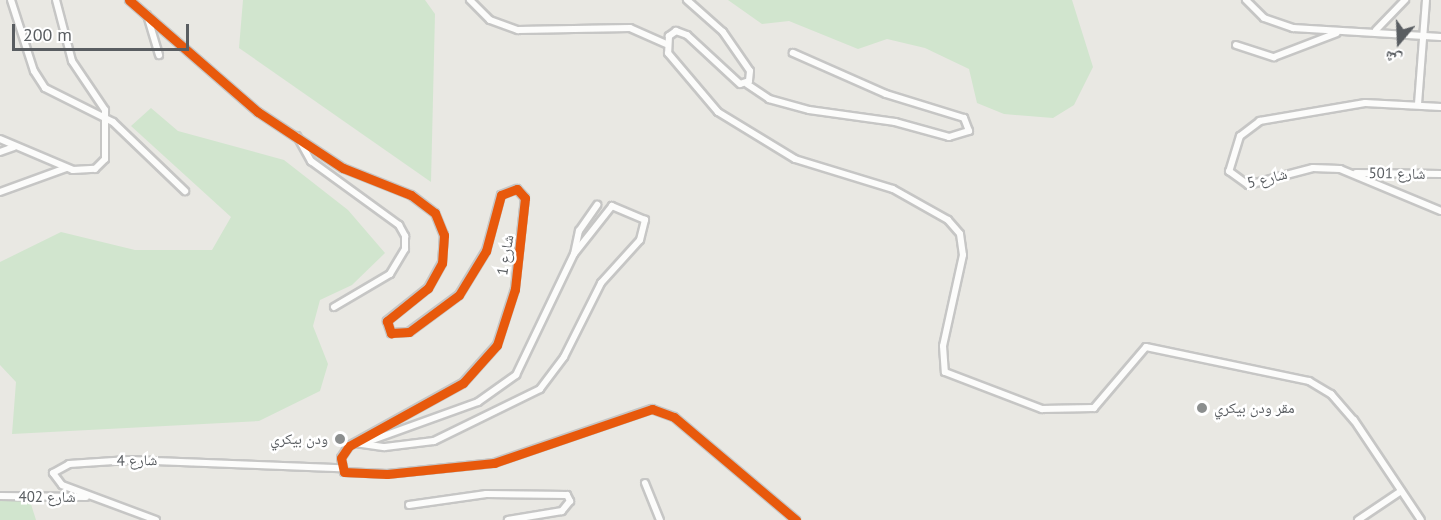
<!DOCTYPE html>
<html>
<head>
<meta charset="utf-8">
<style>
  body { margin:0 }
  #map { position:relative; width:1441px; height:520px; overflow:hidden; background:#e9e8e3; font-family:"PT Sans","Noto Naskh Arabic",sans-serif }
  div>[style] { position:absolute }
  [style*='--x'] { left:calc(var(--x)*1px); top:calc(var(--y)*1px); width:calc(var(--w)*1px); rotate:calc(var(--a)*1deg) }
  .green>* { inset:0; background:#d1e5ce }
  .roads { filter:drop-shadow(2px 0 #c6c6c5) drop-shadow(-2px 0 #c6c6c5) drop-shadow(0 2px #c6c6c5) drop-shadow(0 -2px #c6c6c5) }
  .street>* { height:6px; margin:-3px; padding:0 3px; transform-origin:3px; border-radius:3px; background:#fcfcfb }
  .cycleway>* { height:9px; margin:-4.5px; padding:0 4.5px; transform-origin:4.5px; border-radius:4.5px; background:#e8590c }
  .dots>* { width:16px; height:16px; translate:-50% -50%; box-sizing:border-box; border:3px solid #fff; border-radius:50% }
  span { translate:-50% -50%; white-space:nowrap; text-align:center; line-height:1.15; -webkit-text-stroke:5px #fff; paint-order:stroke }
  .street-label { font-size:15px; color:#595d61 }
  .poi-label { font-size:15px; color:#595d61 }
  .left { translate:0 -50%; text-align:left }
  .right { translate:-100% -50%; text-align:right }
  .north { position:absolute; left:1369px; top:12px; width:60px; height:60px; -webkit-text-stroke:4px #fff; paint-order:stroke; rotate:199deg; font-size:16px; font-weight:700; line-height:24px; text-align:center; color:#595d61 }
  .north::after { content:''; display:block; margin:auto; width:21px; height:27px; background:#595d61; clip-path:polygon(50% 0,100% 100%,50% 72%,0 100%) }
  .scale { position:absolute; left:12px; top:24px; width:177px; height:27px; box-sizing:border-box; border:3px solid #595d61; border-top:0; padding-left:8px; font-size:18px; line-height:21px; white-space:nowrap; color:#595d61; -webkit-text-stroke:4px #fff; paint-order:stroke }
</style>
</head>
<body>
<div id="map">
  <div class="green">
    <div style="clip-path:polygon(243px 0,425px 0,435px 14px,431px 182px,239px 48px)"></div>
    <div style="clip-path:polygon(728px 0,1072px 0,1093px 67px,1074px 105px,1053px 118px,1004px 114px,977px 103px,969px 69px,925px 48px,887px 39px,858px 49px,789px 21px,762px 24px)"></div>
    <div style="clip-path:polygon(151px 108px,178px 131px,284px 160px,348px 210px,385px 253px,352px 285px,320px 300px,313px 326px,328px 364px,320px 391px,259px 421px,12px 434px,16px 382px,0 365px,0 262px,61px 232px,135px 250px,212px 250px,231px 217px,131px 126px)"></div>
    <div style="clip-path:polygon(0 500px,30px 501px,36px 520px,0 520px)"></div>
  </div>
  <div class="roads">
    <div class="street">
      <div style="--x:11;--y:0;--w:75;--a:72.1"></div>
      <div style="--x:34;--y:71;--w:20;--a:57"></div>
      <div style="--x:45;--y:88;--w:76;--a:26.6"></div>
      <div style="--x:113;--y:122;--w:100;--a:43.8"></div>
      <div style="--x:129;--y:0;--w:171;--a:41"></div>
      <div style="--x:258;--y:112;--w:102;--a:33.4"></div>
      <div style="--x:343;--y:168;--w:73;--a:21.7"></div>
      <div style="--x:411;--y:195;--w:30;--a:37"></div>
      <div style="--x:435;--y:213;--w:24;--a:68"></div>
      <div style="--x:444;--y:235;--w:28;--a:94"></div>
      <div style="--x:442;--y:263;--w:29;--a:119"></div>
      <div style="--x:428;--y:288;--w:53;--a:141.2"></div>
      <div style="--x:387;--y:321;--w:13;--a:72"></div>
      <div style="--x:391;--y:333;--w:18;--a:-3"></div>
      <div style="--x:409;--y:332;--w:62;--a:-36.5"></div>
      <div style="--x:459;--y:295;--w:52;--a:-58.5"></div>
      <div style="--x:486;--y:251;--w:58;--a:-75"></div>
      <div style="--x:501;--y:195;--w:17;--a:-21"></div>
      <div style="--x:517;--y:189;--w:12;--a:48"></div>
      <div style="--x:525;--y:198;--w:92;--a:96.3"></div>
      <div style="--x:515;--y:289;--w:59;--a:107.8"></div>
      <div style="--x:497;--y:345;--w:51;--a:131.8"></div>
      <div style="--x:463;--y:383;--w:130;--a:151.1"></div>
      <div style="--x:349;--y:446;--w:14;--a:124"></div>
      <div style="--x:341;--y:458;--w:14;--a:78"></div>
      <div style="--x:344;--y:472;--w:43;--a:2.7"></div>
      <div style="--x:387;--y:474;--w:108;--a:-5.9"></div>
      <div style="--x:494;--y:463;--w:167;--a:-18.9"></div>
      <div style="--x:652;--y:409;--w:23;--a:20"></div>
      <div style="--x:674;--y:417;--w:160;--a:40.2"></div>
      <div style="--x:470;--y:0;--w:28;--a:45"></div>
      <div style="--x:490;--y:20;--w:30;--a:20"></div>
      <div style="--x:518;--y:30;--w:112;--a:-1"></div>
      <div style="--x:630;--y:28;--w:39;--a:24"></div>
      <div style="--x:687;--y:0;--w:48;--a:41.6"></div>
      <div style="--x:723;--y:32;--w:47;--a:55.3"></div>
      <div style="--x:750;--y:71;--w:10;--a:96"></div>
      <div style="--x:749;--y:81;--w:9;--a:162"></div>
      <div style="--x:740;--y:84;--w:72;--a:-137.2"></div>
      <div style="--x:687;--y:35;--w:12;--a:-160"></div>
      <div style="--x:676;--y:31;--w:9;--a:144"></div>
      <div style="--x:669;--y:36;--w:17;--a:93"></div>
      <div style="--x:668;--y:53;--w:77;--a:49.7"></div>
      <div style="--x:718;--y:112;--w:90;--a:31.4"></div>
      <div style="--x:795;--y:159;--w:102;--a:17"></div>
      <div style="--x:893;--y:189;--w:63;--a:29.4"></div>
      <div style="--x:948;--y:220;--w:18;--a:49"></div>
      <div style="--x:960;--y:234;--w:21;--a:82"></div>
      <div style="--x:963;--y:255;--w:93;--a:102.4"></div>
      <div style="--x:943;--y:346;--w:26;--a:86"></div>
      <div style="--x:945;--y:372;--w:104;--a:20.9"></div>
      <div style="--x:1042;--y:409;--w:52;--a:-1.1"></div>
      <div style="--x:1094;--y:408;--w:80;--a:-49.6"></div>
      <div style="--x:1146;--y:347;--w:167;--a:11.8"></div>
      <div style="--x:1309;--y:381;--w:26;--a:31"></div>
      <div style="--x:1331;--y:394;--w:35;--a:49"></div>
      <div style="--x:1354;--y:420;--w:120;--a:56.2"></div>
      <div style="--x:1246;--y:0;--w:25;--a:45"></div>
      <div style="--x:1264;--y:18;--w:31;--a:19"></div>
      <div style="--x:1293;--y:28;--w:148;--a:3.5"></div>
      <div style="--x:147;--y:15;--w:42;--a:73.3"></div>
      <div style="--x:1376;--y:30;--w:42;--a:-46"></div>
      <div style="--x:1236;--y:45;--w:40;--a:18"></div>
      <div style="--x:1274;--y:57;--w:67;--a:-20.9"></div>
      <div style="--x:747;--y:84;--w:27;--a:34"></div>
      <div style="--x:769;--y:99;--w:41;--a:15.4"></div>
      <div style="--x:809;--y:110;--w:87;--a:7.9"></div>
      <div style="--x:895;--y:122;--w:56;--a:15.5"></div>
      <div style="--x:949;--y:137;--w:21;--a:-17"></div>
      <div style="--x:969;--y:131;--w:14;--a:-111"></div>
      <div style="--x:964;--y:118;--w:82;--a:-162.9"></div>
      <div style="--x:886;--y:94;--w:102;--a:-156.2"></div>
      <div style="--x:1418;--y:104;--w:104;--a:-85.6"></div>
      <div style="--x:1441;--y:107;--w:76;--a:-177"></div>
      <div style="--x:1365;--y:103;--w:107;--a:170.3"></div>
      <div style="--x:1260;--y:121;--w:25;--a:143"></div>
      <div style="--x:1240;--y:136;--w:37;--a:107"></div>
      <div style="--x:1229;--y:171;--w:24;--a:36"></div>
      <div style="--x:1248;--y:185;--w:67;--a:-14.7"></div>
      <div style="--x:1313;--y:168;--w:27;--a:2"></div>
      <div style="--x:1340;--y:169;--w:109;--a:22.6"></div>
      <div style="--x:297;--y:136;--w:29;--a:61"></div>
      <div style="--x:311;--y:161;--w:109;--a:36"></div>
      <div style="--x:399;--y:225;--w:13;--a:61"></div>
      <div style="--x:405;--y:236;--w:13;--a:90"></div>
      <div style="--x:405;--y:249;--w:29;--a:121"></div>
      <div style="--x:390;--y:274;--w:65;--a:149.5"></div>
      <div style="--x:0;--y:139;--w:79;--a:23"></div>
      <div style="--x:73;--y:170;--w:22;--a:-3"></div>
      <div style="--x:95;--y:169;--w:14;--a:-45"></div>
      <div style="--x:105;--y:159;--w:49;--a:-90"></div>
      <div style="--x:105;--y:110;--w:59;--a:-124"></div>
      <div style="--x:72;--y:61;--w:63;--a:-104.7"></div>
      <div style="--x:0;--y:152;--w:15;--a:-20"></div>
      <div style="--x:1356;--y:173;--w:85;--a:0.7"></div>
      <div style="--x:0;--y:192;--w:70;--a:-20"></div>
      <div style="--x:367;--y:442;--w:118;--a:-19.8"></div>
      <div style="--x:478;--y:402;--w:47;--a:-35.4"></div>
      <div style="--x:516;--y:375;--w:134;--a:-64.4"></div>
      <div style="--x:574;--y:254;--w:24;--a:-78"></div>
      <div style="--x:579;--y:231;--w:32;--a:-55"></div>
      <div style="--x:355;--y:443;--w:30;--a:8"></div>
      <div style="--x:385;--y:447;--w:49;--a:-7"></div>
      <div style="--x:434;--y:441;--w:118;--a:-26.1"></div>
      <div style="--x:540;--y:389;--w:40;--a:-53"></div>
      <div style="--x:564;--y:357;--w:83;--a:-63.4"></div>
      <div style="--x:601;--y:283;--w:58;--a:-47.8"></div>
      <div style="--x:640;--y:240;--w:21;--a:-76"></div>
      <div style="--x:645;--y:220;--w:36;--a:-157"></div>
      <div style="--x:612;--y:206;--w:61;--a:128.4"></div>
      <div style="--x:645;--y:483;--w:40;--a:68"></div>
      <div style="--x:0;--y:496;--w:86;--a:0.7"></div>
      <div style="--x:409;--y:505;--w:78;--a:-8.1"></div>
      <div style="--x:486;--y:494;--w:81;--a:0.7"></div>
      <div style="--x:567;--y:495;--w:7;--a:63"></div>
      <div style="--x:570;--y:501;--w:13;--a:129"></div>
      <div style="--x:562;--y:511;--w:55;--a:170.5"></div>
      <div style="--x:156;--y:520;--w:100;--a:-159.6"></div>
      <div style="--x:62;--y:485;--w:15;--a:-127"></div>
      <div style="--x:53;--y:473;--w:18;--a:-29"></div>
      <div style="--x:69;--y:464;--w:60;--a:-3.8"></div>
      <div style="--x:129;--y:460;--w:212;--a:2.2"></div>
      <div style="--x:1358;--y:520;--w:52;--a:-34"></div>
    </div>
  </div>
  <div class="cycleway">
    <div style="--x:129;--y:0;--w:171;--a:41"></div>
    <div style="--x:258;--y:112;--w:102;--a:33.4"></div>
    <div style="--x:343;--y:168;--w:73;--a:21.7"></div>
    <div style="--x:411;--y:195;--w:30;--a:37"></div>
    <div style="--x:435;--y:213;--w:24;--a:68"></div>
    <div style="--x:444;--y:235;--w:28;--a:94"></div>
    <div style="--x:442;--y:263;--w:29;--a:119"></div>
    <div style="--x:428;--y:288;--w:53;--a:141.2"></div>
    <div style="--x:387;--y:321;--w:13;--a:72"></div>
    <div style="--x:391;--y:333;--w:18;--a:-3"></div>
    <div style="--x:409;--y:332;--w:62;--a:-36.5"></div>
    <div style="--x:459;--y:295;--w:52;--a:-58.5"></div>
    <div style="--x:486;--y:251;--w:58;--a:-75"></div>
    <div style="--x:501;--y:195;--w:17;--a:-21"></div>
    <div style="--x:517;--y:189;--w:12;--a:48"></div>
    <div style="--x:525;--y:198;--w:92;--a:96.3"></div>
    <div style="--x:515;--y:289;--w:59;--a:107.8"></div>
    <div style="--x:497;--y:345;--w:51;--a:131.8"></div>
    <div style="--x:463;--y:383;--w:130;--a:151.1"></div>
    <div style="--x:349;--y:446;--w:14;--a:124"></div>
    <div style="--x:341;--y:458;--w:14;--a:78"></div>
    <div style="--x:344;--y:472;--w:43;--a:2.7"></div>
    <div style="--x:387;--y:474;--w:108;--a:-5.9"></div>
    <div style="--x:494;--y:463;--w:167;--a:-18.9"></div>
    <div style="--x:652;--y:409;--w:23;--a:20"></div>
    <div style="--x:674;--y:417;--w:160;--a:40.2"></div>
  </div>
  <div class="dots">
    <div style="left:1202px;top:408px;background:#8b8e8e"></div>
    <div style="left:340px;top:439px;background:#8b8e8e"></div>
  </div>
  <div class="street-label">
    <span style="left:1397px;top:173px;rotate:1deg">شارع 501</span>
    <span style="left:1267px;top:178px;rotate:-14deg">شارع 5</span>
    <span style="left:505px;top:255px;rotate:-81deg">شارع 1</span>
    <span style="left:137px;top:460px;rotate:-1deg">شارع 4</span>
    <span style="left:47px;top:497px">شارع 402</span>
  </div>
  <div class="poi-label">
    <span class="left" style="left:1214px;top:408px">مقر ودن بيكري</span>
    <span class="right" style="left:328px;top:439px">ودن بيكري</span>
  </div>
  <div class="north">ش</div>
  <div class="scale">200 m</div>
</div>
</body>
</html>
